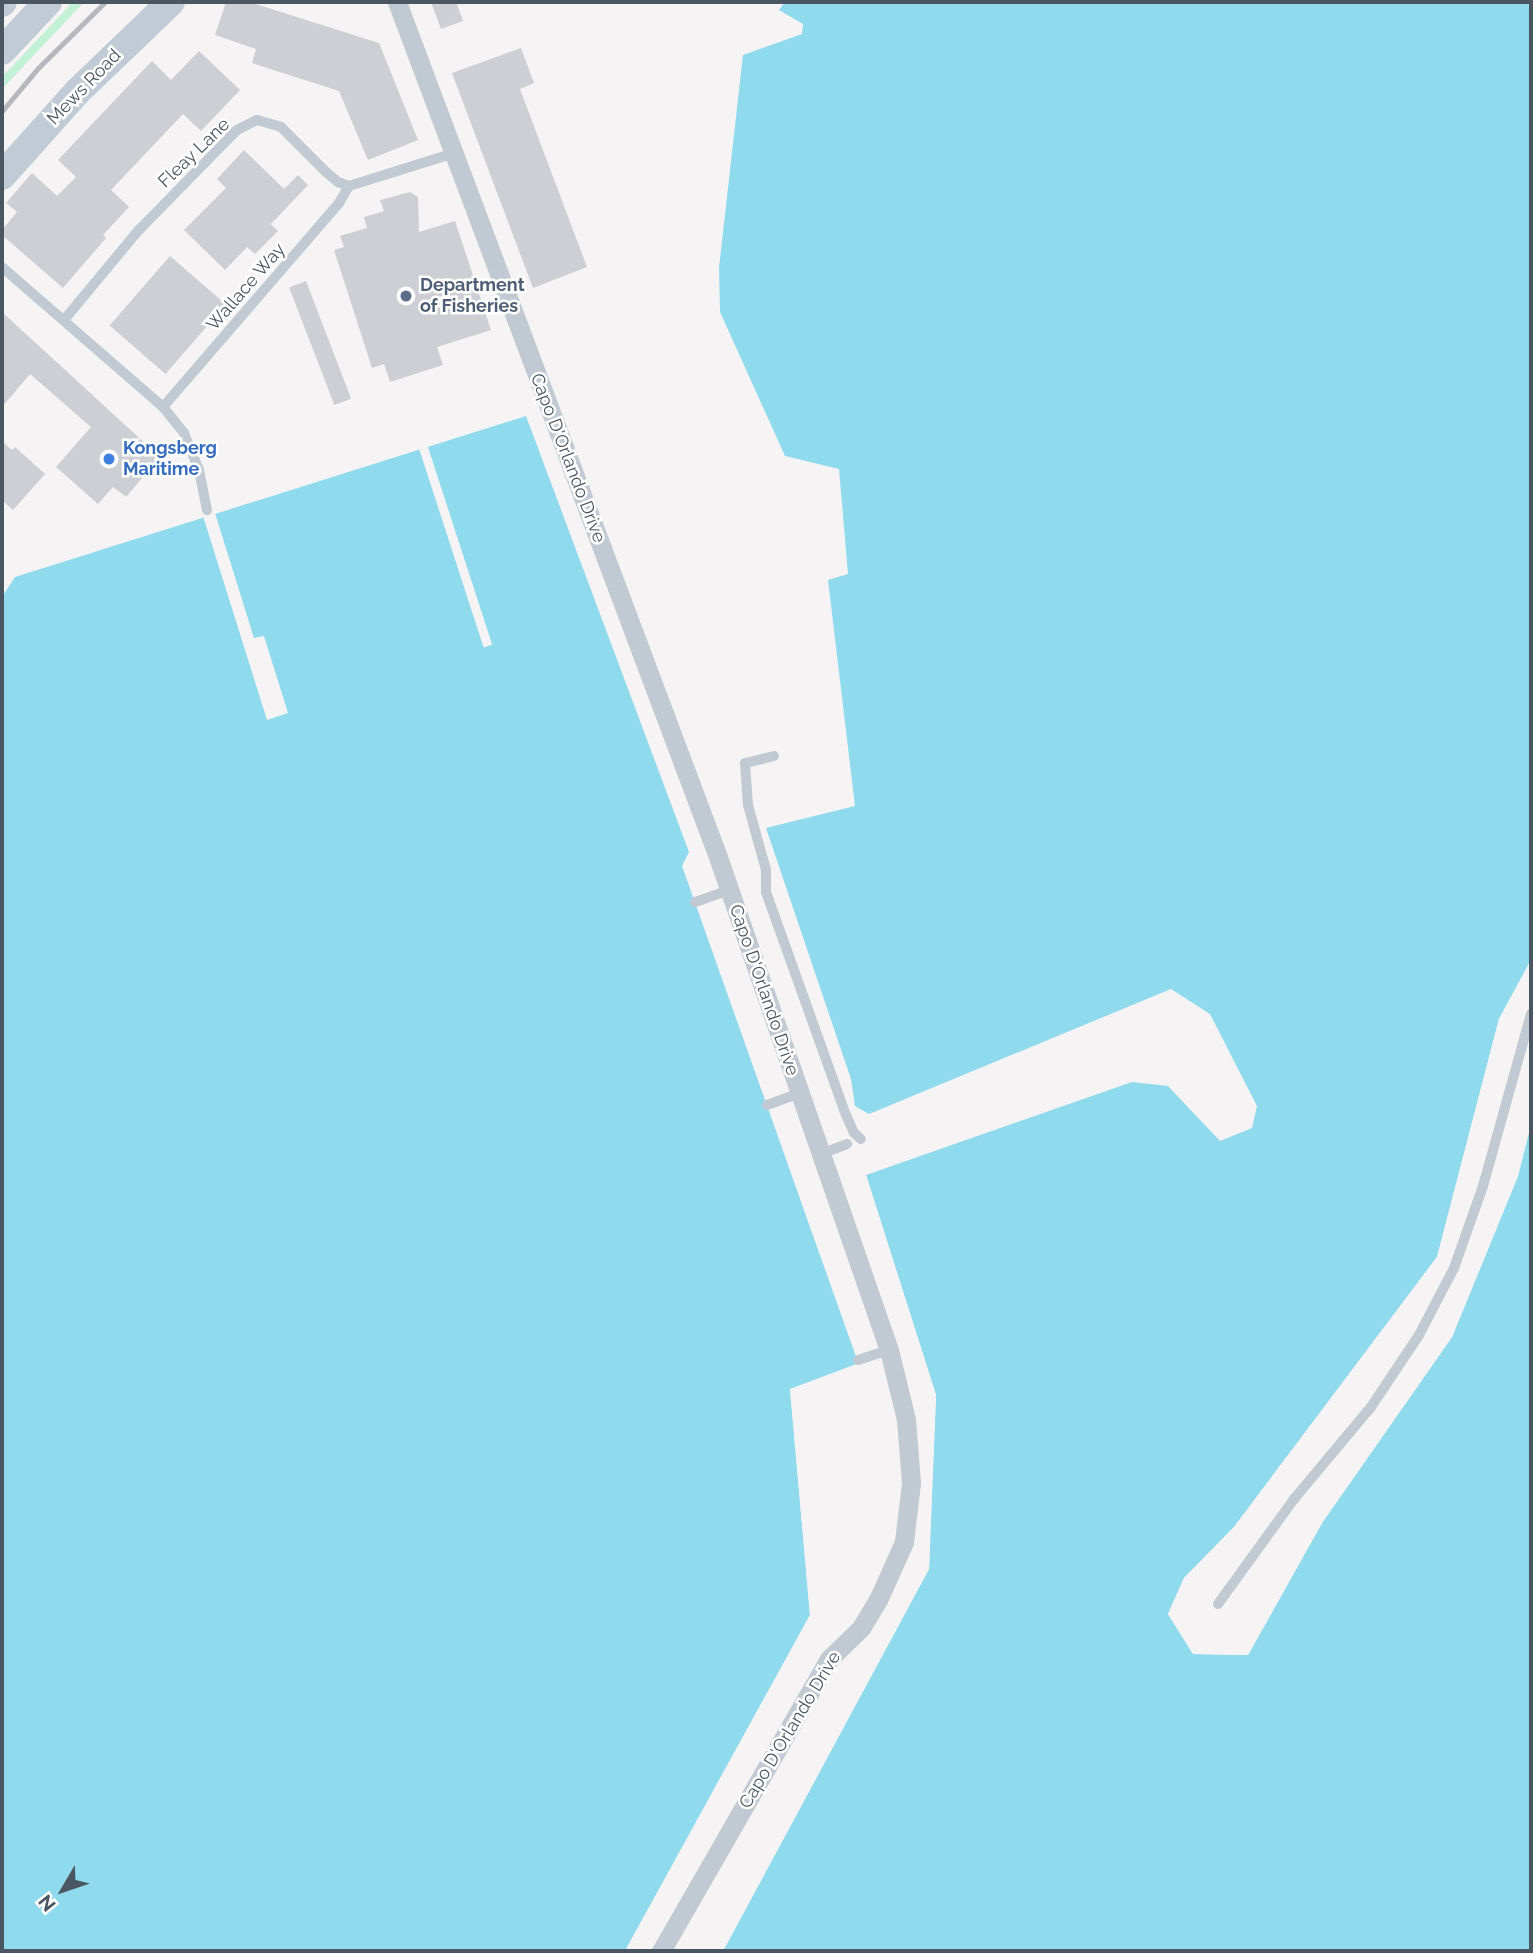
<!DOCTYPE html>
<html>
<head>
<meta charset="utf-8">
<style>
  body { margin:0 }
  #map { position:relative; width:1533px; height:1953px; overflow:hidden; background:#f5f3f3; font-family:Raleway,sans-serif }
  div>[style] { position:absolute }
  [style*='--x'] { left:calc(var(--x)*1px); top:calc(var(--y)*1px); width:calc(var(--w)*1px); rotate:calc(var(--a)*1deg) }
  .green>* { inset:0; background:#c3f1d5 }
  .water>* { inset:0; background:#90daee }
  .pier>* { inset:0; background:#f5f3f3; transform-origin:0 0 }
  .building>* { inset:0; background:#cdcfd5; transform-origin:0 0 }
  .lane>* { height:10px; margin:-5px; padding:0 5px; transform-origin:5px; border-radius:5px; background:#c1cad2 }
  .street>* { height:19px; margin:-9.5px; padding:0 9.5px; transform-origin:9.5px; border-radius:9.5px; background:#c1cad2 }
  .secondary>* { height:28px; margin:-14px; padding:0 14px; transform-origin:14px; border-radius:14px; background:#c1cbd6 }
  .rail>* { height:5px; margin:-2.5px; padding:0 2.5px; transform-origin:2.5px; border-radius:2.5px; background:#b5b8bd }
  .dots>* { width:19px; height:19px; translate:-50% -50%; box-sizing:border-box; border:4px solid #fff; border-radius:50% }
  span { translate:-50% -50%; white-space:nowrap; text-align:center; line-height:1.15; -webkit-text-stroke:5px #fff; paint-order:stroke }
  .street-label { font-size:18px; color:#4a5661 }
  .service-label { font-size:18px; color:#4e5e75; font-weight:700 }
  .left { translate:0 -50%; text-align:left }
  .shop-label { font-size:18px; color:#366cbe; font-weight:700 }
  .frame { position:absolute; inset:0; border:4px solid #4a5661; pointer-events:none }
  .north { position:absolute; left:28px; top:1855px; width:70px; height:70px; -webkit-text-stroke:5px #fff; paint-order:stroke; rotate:231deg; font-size:19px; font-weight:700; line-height:28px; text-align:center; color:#4a5661 }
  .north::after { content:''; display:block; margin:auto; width:24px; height:32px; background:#4a5661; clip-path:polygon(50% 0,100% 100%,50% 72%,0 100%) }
</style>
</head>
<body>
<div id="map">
  <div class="green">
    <div style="clip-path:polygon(73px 2px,84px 2px,2px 89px,2px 77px)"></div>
  </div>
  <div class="water">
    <div style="clip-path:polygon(785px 2px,1531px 2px,1531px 960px,1499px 1019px,1437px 1257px,1234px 1527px,1184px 1578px,1168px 1614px,1193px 1654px,1248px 1655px,1322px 1523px,1452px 1337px,1518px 1176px,1531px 1125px,1531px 1951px,723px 1951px,929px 1569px,936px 1395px,866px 1175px,1132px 1082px,1168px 1086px,1220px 1141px,1252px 1128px,1257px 1106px,1210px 1014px,1171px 989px,869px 1114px,855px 1106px,851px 1079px,766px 828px,855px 806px,828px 580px,848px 574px,839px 469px,785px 456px,720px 312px,719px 268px,743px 55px,802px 34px,803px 24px,779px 10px)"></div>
    <div style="clip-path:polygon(526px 416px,689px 852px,682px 866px,859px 1365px,790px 1389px,810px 1615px,625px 1951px,2px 1951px,2px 597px,15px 577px)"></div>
  </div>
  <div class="pier">
    <div style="left:427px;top:444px;width:211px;height:9px;rotate:72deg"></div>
    <div style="clip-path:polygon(215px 513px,254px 638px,264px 636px,288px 713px,267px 720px,203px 516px)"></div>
    <div style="clip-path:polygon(1531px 960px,1531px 967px,1502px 1021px,1440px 1259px,1237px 1529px,1187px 1580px,1172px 1614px,1195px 1650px,1246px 1652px,1320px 1521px,1449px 1336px,1515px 1175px,1528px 1124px,1531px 1122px,1518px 1176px,1452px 1337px,1322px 1523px,1248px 1655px,1193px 1654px,1168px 1614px,1184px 1578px,1234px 1527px,1437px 1257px,1499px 1019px)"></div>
    <div style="clip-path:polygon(866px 1175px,936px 1395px,929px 1569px,723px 1951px,719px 1951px,926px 1568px,933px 1396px,863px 1176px)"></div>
    <div style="clip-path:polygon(803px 1197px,863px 1365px,794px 1391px,813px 1615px,629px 1951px,625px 1951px,810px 1615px,790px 1389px,859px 1363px,800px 1198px)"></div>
  </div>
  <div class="building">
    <div style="clip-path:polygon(226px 2px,249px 2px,379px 43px,418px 140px,368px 160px,339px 91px,252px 63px,256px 49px,215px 35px)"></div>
    <div style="clip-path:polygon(431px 2px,456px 2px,463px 21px,441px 29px)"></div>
    <div style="clip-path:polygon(521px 48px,534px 83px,520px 89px,587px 267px,533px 288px,452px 73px)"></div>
    <div style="clip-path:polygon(199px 51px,240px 90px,201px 131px,183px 114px,111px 190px,129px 207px,103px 235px,106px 238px,63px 288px,2px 235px,2px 230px,17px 212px,6px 203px,32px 173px,57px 196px,76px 177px,58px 160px,152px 61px,171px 80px)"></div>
    <div style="clip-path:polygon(244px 150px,284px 189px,298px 175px,308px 185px,271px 224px,278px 231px,255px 254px,247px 247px,225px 270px,184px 230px,226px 188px,217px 179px)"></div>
    <div style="clip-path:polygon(410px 192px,418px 197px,419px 232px,455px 221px,491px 330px,437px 347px,443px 365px,390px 382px,384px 364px,372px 368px,334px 250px,344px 247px,340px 236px,367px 228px,364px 217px,384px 211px,380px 200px)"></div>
    <div style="left:170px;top:256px;width:74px;height:92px;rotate:41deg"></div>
    <div style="left:306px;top:281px;width:126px;height:18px;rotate:69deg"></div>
    <div style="clip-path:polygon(2px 312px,160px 457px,126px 497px,113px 487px,98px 504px,56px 467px,91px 427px,30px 374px,2px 407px)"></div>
    <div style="clip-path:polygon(2px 441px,12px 450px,15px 447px,45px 474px,13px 510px,2px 500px)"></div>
  </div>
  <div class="lane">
    <div style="--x:2;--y:267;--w:213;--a:41"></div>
    <div style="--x:163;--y:407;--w:33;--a:51"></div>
    <div style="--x:184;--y:433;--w:40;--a:68"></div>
    <div style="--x:199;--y:470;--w:41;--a:78.7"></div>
    <div style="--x:64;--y:320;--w:116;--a:-50.3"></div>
    <div style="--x:138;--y:231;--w:141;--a:-45.6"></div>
    <div style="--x:237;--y:130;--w:22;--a:-27"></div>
    <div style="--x:257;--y:120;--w:25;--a:16"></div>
    <div style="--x:281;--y:127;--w:64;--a:45"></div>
    <div style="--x:326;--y:172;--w:16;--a:40"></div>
    <div style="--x:338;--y:182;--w:12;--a:20"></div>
    <div style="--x:349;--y:186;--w:110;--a:-17.4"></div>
    <div style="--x:163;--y:407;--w:269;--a:-49.2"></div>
    <div style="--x:339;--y:203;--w:20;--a:-60"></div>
    <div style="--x:774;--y:756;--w:30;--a:166"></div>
    <div style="--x:745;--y:763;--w:42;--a:85.9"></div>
    <div style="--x:748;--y:805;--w:67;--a:74.5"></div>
    <div style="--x:766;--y:870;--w:22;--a:90"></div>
    <div style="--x:766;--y:892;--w:237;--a:70.3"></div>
    <div style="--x:846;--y:1115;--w:20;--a:66"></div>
    <div style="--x:854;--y:1133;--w:9;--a:41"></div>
    <div style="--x:695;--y:902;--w:36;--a:-19"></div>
    <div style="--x:767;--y:1105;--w:35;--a:-20"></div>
    <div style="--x:821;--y:1154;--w:28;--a:-21"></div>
    <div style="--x:858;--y:1360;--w:33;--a:-18"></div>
    <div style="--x:1218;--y:1604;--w:130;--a:-54.1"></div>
    <div style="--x:1294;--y:1499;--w:120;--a:-50.1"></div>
    <div style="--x:1371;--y:1407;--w:87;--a:-56.3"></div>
    <div style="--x:1419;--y:1335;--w:76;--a:-62.4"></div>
    <div style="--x:1454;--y:1268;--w:87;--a:-70.5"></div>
    <div style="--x:1483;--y:1186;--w:179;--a:-74.4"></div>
  </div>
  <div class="street">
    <div style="--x:397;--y:2;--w:913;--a:69.42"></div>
    <div style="--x:718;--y:857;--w:522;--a:70.87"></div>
    <div style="--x:889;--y:1350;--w:71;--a:76.2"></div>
    <div style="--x:906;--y:1419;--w:64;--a:85.5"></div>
    <div style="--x:911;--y:1483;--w:59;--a:96.8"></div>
    <div style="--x:904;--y:1542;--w:61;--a:114.1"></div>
    <div style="--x:879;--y:1598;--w:35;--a:121"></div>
    <div style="--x:861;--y:1628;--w:45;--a:135.9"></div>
    <div style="--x:829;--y:1659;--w:337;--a:119.9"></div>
  </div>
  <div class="secondary">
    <div style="--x:2;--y:3;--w:1;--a:-45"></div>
    <div style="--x:2;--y:51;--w:67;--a:-46.8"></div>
    <div style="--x:2;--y:176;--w:113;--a:-48.2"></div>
    <div style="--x:77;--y:92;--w:130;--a:-43.8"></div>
  </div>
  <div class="rail">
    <div style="--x:2;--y:111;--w:56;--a:-50.1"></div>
    <div style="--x:38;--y:68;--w:94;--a:-44.6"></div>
  </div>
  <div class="dots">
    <div style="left:406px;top:296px;background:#5c6f8a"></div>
    <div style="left:109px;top:459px;background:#3f7fe0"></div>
  </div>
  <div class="street-label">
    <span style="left:84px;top:87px;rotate:-46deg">Mews Road</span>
    <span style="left:194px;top:153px;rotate:-44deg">Fleay Lane</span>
    <span style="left:246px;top:287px;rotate:-49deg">Wallace Way</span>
    <span style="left:568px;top:458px;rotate:69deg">Capo D'Orlando Drive</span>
    <span style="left:764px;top:990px;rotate:71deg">Capo D'Orlando Drive</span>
    <span style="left:790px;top:1730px;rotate:-59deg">Capo D'Orlando Drive</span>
  </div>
  <div class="service-label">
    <span class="left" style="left:420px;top:296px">Department<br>of Fisheries</span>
  </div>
  <div class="shop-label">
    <span class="left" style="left:123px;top:459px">Kongsberg<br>Maritime</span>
  </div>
  <div class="frame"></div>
  <div class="north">N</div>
</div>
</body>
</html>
